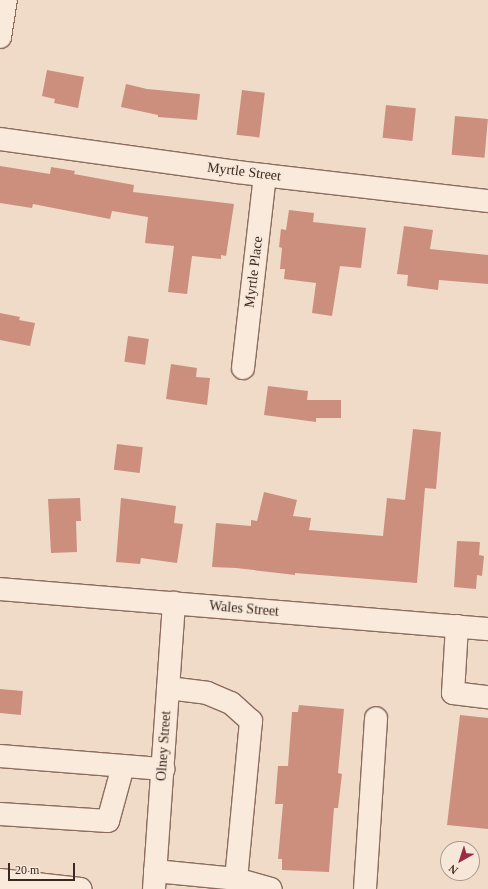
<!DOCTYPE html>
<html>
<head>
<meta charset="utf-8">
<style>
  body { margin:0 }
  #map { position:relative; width:488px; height:889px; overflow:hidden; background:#efdbc8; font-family:"Times New Roman",serif }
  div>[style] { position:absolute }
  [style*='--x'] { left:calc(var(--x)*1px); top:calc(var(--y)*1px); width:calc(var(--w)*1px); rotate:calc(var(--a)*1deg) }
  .building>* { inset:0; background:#cc8f7e; transform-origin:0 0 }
  .roads { filter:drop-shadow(1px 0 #8b6c5d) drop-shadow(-1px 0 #8b6c5d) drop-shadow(0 1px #8b6c5d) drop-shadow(0 -1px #8b6c5d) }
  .minor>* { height:22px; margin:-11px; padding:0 11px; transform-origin:11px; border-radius:11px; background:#f9eadc }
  span { translate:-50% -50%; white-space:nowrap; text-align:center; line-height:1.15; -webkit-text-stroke:3px #f6e7d8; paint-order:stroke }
  .street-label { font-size:14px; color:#3b2820 }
  .north { position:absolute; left:440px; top:841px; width:40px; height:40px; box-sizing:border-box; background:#f6e7d8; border:1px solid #ab9b8e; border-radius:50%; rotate:219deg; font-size:11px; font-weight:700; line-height:16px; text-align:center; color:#3b2820 }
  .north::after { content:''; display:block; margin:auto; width:14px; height:18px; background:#9a2d43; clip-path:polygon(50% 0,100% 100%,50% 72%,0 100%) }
  .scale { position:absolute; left:8px; top:863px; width:67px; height:18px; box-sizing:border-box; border:2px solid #3b2820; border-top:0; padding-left:5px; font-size:12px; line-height:14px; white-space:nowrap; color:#3b2820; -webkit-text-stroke:3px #f6e7d8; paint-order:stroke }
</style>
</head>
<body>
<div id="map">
  <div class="building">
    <div style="clip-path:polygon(47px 70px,84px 77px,78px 108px,54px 103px,55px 99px,42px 96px)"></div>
    <div style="clip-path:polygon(126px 84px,147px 89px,200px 94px,197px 120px,158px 117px,158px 115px,121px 107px)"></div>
    <div style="left:242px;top:90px;width:23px;height:45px;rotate:7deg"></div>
    <div style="left:386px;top:105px;width:30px;height:33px;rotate:6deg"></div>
    <div style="left:455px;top:116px;width:33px;height:39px;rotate:5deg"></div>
    <div style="clip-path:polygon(0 166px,50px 174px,51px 167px,75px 171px,74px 174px,134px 185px,133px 192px,234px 204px,226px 256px,221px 255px,221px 259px,192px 256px,187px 294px,168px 292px,174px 246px,145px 243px,148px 217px,112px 211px,110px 219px,33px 204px,32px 208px,0 203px)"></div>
    <div style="clip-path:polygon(289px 210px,314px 213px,313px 222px,366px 228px,361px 268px,340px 266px,332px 316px,312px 313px,316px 283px,284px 279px,285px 269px,280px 269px,282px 248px,279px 247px,281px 229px,286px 230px)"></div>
    <div style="clip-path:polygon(404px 226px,433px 230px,430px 249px,488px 255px,488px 284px,439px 280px,438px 290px,407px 286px,408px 275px,397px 274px)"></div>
    <div style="clip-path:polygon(0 313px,20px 317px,19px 320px,35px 323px,30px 346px,0 340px)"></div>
    <div style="left:128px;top:336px;width:21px;height:26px;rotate:8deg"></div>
    <div style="clip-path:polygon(171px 364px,197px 368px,196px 377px,210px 378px,207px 405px,166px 399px)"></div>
    <div style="clip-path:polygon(268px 386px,308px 391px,307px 400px,341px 400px,341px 418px,316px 418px,316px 422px,264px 415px)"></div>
    <div style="clip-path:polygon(413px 429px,441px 432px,436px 489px,425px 488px,417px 583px,295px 573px,295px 575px,236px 568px,212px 567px,216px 523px,251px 526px,251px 520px,257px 521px,264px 492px,297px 500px,293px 516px,311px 518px,309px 530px,383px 536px,387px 498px,405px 500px)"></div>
    <div style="left:117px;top:444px;width:26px;height:26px;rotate:7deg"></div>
    <div style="clip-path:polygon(80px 498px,81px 521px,76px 521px,77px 552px,51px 553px,48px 499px)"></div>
    <div style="clip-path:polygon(121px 498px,176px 506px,174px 523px,183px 524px,177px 563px,141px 558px,140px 564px,116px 562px)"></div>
    <div style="clip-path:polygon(457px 541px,480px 542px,479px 555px,484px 556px,482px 576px,477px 575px,476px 589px,454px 587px)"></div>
    <div style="left:0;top:689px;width:23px;height:24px;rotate:5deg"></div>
    <div style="clip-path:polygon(299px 705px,344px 709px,338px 773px,342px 774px,338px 808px,334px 808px,329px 872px,282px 870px,282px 859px,278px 859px,283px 804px,275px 804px,278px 766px,288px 766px,292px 712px,298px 712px)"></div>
    <div style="clip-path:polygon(460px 715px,488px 718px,488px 829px,447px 825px)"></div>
  </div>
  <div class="roads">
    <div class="minor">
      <div style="--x:0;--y:37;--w:37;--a:-81"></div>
      <div style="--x:0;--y:139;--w:239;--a:7.9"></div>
      <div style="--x:237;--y:172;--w:253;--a:6.6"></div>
      <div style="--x:243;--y:368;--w:194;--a:-83.5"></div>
      <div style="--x:0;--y:589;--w:490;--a:4.7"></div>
      <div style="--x:457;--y:626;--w:67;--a:93.4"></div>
      <div style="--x:453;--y:693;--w:35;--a:7"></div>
      <div style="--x:168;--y:688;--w:39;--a:7"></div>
      <div style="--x:207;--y:693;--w:26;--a:23"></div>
      <div style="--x:231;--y:703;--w:27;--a:42"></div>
      <div style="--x:251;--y:721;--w:159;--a:95.4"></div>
      <div style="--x:0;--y:756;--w:164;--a:4.6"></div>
      <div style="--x:0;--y:814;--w:108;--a:3.7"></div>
      <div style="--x:108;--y:821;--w:57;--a:-74.7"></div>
      <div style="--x:155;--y:871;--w:81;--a:5.6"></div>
      <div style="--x:236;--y:879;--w:36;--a:16"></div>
      <div style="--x:0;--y:880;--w:81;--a:6.4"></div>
      <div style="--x:154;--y:889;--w:287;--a:-86"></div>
      <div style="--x:365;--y:889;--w:171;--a:-86.3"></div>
    </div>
  </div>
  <div class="street-label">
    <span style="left:244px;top:172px;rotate:7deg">Myrtle Street</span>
    <span style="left:254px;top:272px;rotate:-83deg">Myrtle Place</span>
    <span style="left:244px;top:609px;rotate:5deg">Wales Street</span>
    <span style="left:164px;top:746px;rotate:-86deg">Olney Street</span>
  </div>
  <div class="north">N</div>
  <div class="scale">20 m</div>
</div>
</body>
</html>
